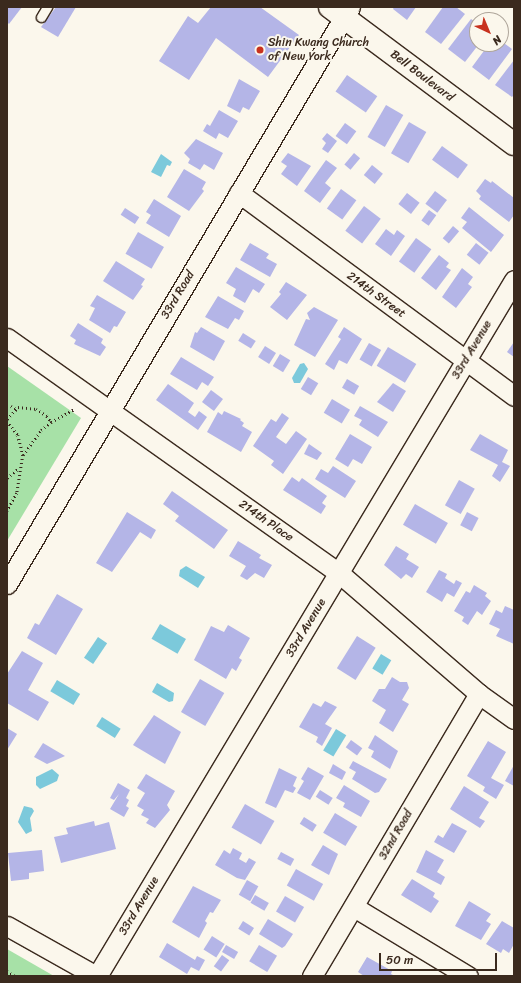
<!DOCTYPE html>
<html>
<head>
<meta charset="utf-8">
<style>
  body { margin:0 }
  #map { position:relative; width:521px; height:983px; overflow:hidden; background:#fbf7ec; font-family:Sriracha,sans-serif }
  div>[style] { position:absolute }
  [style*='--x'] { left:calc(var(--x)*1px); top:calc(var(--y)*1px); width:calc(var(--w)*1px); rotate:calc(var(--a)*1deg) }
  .green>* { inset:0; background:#a7e1a7 }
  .water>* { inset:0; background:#7cc9db; transform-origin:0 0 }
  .building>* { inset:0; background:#b4b5e7; transform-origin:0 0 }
  .path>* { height:2.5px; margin-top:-1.25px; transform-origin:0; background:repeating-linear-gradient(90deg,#3b2a1e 0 1px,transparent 0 4px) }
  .roads { filter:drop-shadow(1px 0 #3b2a1e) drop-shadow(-1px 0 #3b2a1e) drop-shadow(0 1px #3b2a1e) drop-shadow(0 -1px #3b2a1e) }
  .service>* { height:9px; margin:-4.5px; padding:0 4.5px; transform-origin:4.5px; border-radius:4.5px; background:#fbf7ec }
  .minor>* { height:19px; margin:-9.5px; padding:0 9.5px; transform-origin:9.5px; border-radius:9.5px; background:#fbf7ec }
  .tertiary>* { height:22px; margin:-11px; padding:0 11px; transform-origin:11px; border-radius:11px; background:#fbf7ec }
  .dots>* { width:11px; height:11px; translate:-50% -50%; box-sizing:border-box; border:2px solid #fbf7ec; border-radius:50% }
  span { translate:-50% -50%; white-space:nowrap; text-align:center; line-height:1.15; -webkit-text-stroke:4px #fbf7ec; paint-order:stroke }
  .poi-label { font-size:12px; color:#3b2a1e }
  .left { translate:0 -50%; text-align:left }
  .street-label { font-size:12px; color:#3b2a1e }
  .frame { position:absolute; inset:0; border:8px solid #3b2a1e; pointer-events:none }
  .north { position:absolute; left:469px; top:12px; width:40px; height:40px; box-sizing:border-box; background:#fbf7ec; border:1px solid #aea59a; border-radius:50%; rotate:136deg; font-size:11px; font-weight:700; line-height:16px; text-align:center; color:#3b2a1e }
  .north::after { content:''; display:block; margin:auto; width:14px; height:18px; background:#c8321e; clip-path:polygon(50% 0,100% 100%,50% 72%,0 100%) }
  .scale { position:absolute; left:379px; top:953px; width:118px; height:18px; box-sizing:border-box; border:2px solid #3b2a1e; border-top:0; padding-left:5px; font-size:12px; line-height:14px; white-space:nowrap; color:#3b2a1e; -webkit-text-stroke:3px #fbf7ec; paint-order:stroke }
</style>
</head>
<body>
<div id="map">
  <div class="green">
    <div style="clip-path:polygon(7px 366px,81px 418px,7px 541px)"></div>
    <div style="clip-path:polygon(7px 949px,54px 976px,7px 976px)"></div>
  </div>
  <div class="water">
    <div style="clip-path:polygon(161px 154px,172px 162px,170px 166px,167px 165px,161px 177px,151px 172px)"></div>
    <div style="clip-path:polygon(304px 363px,308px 369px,300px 383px,294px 383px,292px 378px,300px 364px)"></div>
    <div style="clip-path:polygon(186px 566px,205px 577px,198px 588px,179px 576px,180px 570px)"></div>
    <div style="left:160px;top:624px;width:30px;height:17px;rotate:30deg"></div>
    <div style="left:98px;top:637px;width:11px;height:25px;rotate:34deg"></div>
    <div style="left:381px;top:654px;width:12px;height:17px;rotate:31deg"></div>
    <div style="left:57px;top:680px;width:27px;height:13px;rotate:31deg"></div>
    <div style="clip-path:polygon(157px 683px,174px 693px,173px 701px,169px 702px,152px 692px)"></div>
    <div style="left:102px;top:717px;width:22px;height:11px;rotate:32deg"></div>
    <div style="left:336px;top:729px;width:12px;height:25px;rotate:31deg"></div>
    <div style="clip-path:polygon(52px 769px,59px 775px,57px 781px,40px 789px,36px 785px,36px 777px)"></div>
    <div style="clip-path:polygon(24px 806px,32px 808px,34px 811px,30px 818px,32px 831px,26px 834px,18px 822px)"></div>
  </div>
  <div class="building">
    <div style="clip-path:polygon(7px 7px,22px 7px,9px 24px,7px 22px)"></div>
    <div style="clip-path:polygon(56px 7px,76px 7px,58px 37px,41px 27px)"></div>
    <div style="clip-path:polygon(211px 7px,260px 7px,299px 35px,268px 77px,216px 38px,189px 80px,159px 61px,188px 16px,198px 23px)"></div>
    <div style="clip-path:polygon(394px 7px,416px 7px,407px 20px,393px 9px)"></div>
    <div style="clip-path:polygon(443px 7px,456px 7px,465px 14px,441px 44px,425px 32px)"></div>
    <div style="clip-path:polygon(496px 14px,504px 20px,501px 25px,501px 20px,491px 20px)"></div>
    <div style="clip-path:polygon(471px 19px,477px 23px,479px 44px,465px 62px,448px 49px)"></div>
    <div style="clip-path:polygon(501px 41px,512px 49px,489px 80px,472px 67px,489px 44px,501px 44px)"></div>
    <div style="clip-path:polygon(514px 60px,514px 95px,512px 97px,495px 85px)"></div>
    <div style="left:347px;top:75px;width:37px;height:20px;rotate:35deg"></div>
    <div style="clip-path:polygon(239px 79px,260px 91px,249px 110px,243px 107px,240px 113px,227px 106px)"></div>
    <div style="left:386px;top:105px;width:20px;height:37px;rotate:30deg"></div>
    <div style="clip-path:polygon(219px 110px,238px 121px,228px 138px,219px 133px,216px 139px,203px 131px,207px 124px,210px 126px)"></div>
    <div style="left:409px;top:122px;width:20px;height:36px;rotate:30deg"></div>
    <div style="left:345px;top:123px;width:14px;height:16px;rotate:36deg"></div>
    <div style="clip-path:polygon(327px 133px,337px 141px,328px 153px,322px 149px,326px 143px,322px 139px)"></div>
    <div style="clip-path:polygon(196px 139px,223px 153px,214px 170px,204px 164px,200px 170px,188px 163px,190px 159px,184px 153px)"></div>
    <div style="left:442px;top:146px;width:32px;height:17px;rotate:36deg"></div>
    <div style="clip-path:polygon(288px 153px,311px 166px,297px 186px,281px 174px,287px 166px,281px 162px)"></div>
    <div style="left:354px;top:153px;width:8px;height:15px;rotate:40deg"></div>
    <div style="clip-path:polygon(326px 160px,337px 168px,325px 183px,331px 188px,320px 203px,304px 191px)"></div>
    <div style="left:372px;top:165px;width:14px;height:13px;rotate:39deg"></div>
    <div style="clip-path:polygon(184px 169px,206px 182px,202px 189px,204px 191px,189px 211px,167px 197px)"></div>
    <div style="clip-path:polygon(485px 179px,491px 183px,492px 181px,514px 198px,514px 215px,509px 222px,479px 199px,481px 196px,476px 191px)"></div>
    <div style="left:341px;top:189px;width:19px;height:24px;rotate:36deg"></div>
    <div style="left:435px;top:191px;width:15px;height:16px;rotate:37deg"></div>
    <div style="left:407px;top:193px;width:16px;height:14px;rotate:38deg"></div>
    <div style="clip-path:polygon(154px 199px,181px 216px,169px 237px,146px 223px,151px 215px,146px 212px)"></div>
    <div style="left:364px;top:206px;width:21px;height:31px;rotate:37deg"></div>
    <div style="clip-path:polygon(469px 207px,504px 235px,491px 252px,462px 228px,467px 222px,461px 218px)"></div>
    <div style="left:125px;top:208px;width:17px;height:8px;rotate:33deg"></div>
    <div style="left:429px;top:210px;width:9px;height:13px;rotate:36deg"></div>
    <div style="left:453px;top:226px;width:8px;height:16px;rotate:40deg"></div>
    <div style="clip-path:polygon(386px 229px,394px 235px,397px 230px,405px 236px,391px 256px,375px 244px)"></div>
    <div style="left:138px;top:232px;width:30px;height:25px;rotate:30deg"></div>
    <div style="left:416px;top:238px;width:19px;height:29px;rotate:36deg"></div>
    <div style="clip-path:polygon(250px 243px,269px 254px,266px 258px,277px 264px,270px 277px,240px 260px)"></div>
    <div style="left:476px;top:243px;width:16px;height:15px;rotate:38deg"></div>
    <div style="clip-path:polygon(439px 255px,449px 263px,446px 267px,451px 270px,436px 290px,421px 278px)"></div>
    <div style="clip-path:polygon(116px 261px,145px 279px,141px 285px,143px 286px,133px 300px,103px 281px)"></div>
    <div style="clip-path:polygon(236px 267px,265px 284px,259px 293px,253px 289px,245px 303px,233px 296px,236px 289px,226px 283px)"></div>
    <div style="clip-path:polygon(462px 268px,473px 277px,468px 284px,472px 287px,456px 308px,442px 297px)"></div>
    <div style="clip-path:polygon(286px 282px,307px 295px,287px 320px,270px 307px,281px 294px,279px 292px)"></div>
    <div style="clip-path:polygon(97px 295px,126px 312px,117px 327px,114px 326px,110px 333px,89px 320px,95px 308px,90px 306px)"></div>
    <div style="clip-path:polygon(218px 296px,244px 311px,239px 320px,235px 318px,228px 329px,205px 317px)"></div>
    <div style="clip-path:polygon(314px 307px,338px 320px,315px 357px,294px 345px,306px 319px,310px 320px,307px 313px)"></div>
    <div style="clip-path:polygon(78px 323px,103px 339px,101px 343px,106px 347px,100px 356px,74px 344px,76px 340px,70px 336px)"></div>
    <div style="clip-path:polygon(201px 327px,225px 341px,214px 361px,190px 347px,195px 332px,197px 333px)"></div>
    <div style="clip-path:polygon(344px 327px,362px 339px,347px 364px,339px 360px,334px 370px,325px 364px,341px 339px,338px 337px)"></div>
    <div style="left:243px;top:333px;width:15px;height:9px;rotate:32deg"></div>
    <div style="clip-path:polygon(514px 342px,514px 357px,507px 352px)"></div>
    <div style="left:369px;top:343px;width:14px;height:19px;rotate:30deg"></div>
    <div style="left:265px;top:346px;width:13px;height:13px;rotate:32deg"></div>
    <div style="left:388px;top:347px;width:33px;height:22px;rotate:31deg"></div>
    <div style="left:280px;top:354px;width:12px;height:14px;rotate:31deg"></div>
    <div style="clip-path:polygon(181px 357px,214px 377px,208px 386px,202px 382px,197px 390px,170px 374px)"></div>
    <div style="left:308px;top:377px;width:12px;height:14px;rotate:31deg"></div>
    <div style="left:347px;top:379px;width:14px;height:10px;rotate:30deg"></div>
    <div style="clip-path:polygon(393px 383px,406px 391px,393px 412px,377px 402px)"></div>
    <div style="clip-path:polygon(168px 384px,194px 403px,188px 412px,195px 417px,199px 411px,207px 417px,198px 430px,156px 400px)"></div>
    <div style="left:211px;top:390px;width:15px;height:15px;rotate:37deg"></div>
    <div style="left:332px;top:399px;width:21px;height:16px;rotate:31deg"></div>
    <div style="clip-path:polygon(360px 406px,388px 422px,378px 437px,359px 425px,362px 420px,354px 416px)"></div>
    <div style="clip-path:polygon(224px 411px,241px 419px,240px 420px,244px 423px,242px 426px,252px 432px,241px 452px,207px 432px,218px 412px,222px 415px)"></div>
    <div style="clip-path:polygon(282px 413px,289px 418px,276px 437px,286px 444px,296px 431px,307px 439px,283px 474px,271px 465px,274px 461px,253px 446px,271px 419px,276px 422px)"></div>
    <div style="clip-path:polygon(350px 434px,372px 447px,362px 464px,353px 459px,348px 467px,335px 459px)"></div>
    <div style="clip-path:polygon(480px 434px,508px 450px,502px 462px,510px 466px,500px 482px,492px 476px,498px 465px,470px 450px)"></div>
    <div style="clip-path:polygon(309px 444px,322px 453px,317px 460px,304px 454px)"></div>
    <div style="clip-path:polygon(333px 466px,356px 481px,345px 498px,315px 479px,321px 469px,328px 473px)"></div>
    <div style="clip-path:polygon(292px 477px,299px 482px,302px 478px,327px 496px,322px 503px,326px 506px,321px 514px,283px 490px)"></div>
    <div style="left:459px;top:480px;width:18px;height:29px;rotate:29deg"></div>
    <div style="clip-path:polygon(172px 491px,228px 530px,214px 549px,175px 521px,179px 516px,163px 504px)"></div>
    <div style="left:415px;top:504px;width:38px;height:24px;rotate:30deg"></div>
    <div style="clip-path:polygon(127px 512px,156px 530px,151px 539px,140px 532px,112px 572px,96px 563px)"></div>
    <div style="left:467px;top:512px;width:13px;height:15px;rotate:27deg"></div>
    <div style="clip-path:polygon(238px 541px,261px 555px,259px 558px,272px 565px,264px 578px,255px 573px,247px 580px,240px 576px,246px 566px,229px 556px)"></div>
    <div style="clip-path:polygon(396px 546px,409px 554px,406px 559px,419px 567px,412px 578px,406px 574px,401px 579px,384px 565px)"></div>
    <div style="clip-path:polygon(439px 570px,447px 574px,445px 578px,454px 584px,456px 580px,462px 583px,454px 597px,447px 593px,442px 602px,426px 592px)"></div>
    <div style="clip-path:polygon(474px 585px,487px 593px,485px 596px,491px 601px,482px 615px,477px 611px,468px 625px,462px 621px,464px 617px,454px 611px,466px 591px,470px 593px)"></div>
    <div style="clip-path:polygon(57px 594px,83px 609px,56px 655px,27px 638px,35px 623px,39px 625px)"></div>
    <div style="clip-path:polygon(505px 606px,514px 610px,514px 644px,496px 636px,500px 629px,489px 624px,496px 610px,502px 613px)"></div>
    <div style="clip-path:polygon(228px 625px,250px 638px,239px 658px,242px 660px,236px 671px,232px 668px,226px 679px,194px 660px,211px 626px,224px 632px)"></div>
    <div style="left:357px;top:636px;width:22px;height:38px;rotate:32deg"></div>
    <div style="clip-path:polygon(22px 651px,43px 663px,28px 690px,49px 702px,38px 721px,7px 703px,7px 674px)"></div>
    <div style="clip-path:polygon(392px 677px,400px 682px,407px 682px,409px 688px,402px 700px,409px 704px,393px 732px,379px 723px,386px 710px,372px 701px,379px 689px,385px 689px)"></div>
    <div style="left:200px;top:679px;width:28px;height:38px;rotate:30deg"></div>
    <div style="clip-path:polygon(325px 701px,337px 707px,325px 724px,332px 728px,322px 746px,316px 742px,318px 737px,299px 727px,313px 703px,321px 707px)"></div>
    <div style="clip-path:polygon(154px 715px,181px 732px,165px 764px,133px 745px)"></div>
    <div style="clip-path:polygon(7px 728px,17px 734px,7px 750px)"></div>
    <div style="clip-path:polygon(375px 735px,398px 751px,390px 769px,371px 757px,374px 751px,368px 748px)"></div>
    <div style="left:351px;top:740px;width:14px;height:9px;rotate:36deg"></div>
    <div style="clip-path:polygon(488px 741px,506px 752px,491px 778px,504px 785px,496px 799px,483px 791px,485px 787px,467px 776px)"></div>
    <div style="clip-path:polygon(43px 743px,65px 756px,47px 764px,34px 757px)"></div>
    <div style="clip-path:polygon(353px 761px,387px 779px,379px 792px,375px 793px,352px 779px,356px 772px,349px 768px)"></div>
    <div style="clip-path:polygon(333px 764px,346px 772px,342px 780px,329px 773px)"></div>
    <div style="clip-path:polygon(514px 765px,514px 786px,505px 781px)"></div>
    <div style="clip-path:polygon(308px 767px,324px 776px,310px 800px,297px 793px,304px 781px,301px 779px)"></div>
    <div style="clip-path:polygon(279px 768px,297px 777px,293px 786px,296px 788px,293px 793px,285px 790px,276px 808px,265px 803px)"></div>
    <div style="clip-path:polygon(146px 774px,175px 791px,167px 805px,170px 810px,155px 828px,146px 823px,149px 819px,141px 815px,144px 810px,137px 806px,145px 793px,137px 788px)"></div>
    <div style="clip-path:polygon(118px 783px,130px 790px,126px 798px,129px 800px,126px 806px,129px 808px,124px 817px,110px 809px,119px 794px,114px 800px,110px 798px)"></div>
    <div style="clip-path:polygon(344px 785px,370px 801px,361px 817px,343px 807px,345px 803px,336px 798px)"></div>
    <div style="clip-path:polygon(464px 786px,489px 802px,479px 818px,485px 821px,480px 828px,450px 809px)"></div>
    <div style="left:320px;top:790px;width:15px;height:8px;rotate:32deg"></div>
    <div style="left:245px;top:804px;width:34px;height:27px;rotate:30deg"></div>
    <div style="left:335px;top:813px;width:26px;height:23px;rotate:31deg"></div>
    <div style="left:304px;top:817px;width:15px;height:8px;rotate:32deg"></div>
    <div style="clip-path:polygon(94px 821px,95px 826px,109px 822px,116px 849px,61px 863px,54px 837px,68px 834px,66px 828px)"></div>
    <div style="clip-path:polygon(452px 823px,467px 831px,454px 853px,434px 842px,438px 835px,443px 838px)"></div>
    <div style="clip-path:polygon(323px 845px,338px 854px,329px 875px,311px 865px)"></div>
    <div style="clip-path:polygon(233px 848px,242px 853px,239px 859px,246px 863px,249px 858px,256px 862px,245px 880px,237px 878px,215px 865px,224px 850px,230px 854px)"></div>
    <div style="clip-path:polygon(42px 850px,44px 871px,29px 873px,29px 879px,11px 881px,8px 853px)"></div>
    <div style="clip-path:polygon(426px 850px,444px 860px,437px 872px,445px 877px,441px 885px,416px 872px)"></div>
    <div style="left:281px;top:852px;width:15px;height:8px;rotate:28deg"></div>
    <div style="left:296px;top:869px;width:31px;height:19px;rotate:29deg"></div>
    <div style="clip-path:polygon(412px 879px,435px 893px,433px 897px,439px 901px,431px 913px,401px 895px)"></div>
    <div style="left:247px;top:880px;width:13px;height:17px;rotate:29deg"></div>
    <div style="clip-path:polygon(193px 886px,221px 900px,213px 913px,210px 912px,205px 921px,207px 923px,199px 938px,172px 922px)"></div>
    <div style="left:255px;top:895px;width:16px;height:9px;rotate:30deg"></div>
    <div style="left:285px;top:896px;width:22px;height:18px;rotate:30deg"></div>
    <div style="clip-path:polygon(469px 901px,491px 914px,486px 921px,491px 924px,481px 940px,455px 926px)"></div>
    <div style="clip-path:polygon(268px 919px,293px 934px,285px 946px,282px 948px,259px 934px)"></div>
    <div style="left:243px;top:921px;width:13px;height:9px;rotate:32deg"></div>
    <div style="clip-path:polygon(502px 921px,514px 928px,514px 944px,509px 953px,503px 949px,501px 953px,486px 944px)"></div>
    <div style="left:212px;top:936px;width:15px;height:16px;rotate:32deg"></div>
    <div style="clip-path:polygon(167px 943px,195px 960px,197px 956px,205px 960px,199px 971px,191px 967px,187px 974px,159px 957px)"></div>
    <div style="left:226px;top:945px;width:14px;height:8px;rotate:30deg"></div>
    <div style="left:259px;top:945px;width:21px;height:19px;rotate:31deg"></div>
    <div style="left:222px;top:955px;width:9px;height:14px;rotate:36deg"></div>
    <div style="clip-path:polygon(367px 957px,392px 971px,391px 974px,395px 976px,364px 976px,358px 972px)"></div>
  </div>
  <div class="path">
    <div style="--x:11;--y:406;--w:6;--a:31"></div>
    <div style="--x:7;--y:419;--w:16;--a:-47"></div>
    <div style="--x:18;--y:407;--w:18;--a:6"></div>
    <div style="--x:36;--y:409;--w:13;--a:32"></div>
    <div style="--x:47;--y:416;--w:7;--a:56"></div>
    <div style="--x:51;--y:422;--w:26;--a:-29"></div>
    <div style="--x:7;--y:421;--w:18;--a:52"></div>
    <div style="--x:18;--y:435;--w:21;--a:76"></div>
    <div style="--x:23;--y:455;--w:38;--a:99"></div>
    <div style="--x:17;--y:493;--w:21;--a:119"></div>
    <div style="--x:23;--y:455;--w:31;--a:-54"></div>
    <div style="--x:41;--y:430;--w:13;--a:-39"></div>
    <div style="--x:7;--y:478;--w:16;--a:-40"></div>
    <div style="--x:7;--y:971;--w:9;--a:32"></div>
  </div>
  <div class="roads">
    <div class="service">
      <div style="--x:41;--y:17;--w:12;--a:-59"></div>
    </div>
    <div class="minor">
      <div style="--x:239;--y:193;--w:342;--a:36.4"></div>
      <div style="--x:7;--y:338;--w:407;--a:35.3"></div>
      <div style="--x:339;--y:573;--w:185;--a:40.8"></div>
      <div style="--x:479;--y:694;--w:43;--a:35.5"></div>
      <div style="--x:7;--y:584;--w:671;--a:-59.27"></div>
      <div style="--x:354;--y:907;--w:133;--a:31.2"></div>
      <div style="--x:7;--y:926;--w:102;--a:29.3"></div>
      <div style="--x:97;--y:976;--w:811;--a:-59.07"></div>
      <div style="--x:312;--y:976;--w:328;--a:-59.4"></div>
    </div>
    <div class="tertiary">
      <div style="--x:330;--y:7;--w:229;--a:36.7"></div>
    </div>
  </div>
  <div class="dots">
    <div style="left:260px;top:50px;background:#c8321e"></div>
  </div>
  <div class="poi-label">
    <span class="left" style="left:268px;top:50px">Shin Kwang Church<br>of New York</span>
  </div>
  <div class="street-label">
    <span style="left:422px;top:76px;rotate:37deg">Bell Boulevard</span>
    <span style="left:178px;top:295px;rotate:-59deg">33rd Road</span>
    <span style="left:376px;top:295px;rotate:36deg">214th Street</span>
    <span style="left:472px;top:350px;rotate:-59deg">33rd Avenue</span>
    <span style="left:266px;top:521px;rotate:35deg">214th Place</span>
    <span style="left:306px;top:628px;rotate:-59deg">33rd Avenue</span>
    <span style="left:396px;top:835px;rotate:-60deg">32nd Road</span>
    <span style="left:139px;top:906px;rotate:-59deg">33rd Avenue</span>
  </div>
  <div class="frame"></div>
  <div class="north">N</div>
  <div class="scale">50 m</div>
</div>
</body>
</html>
